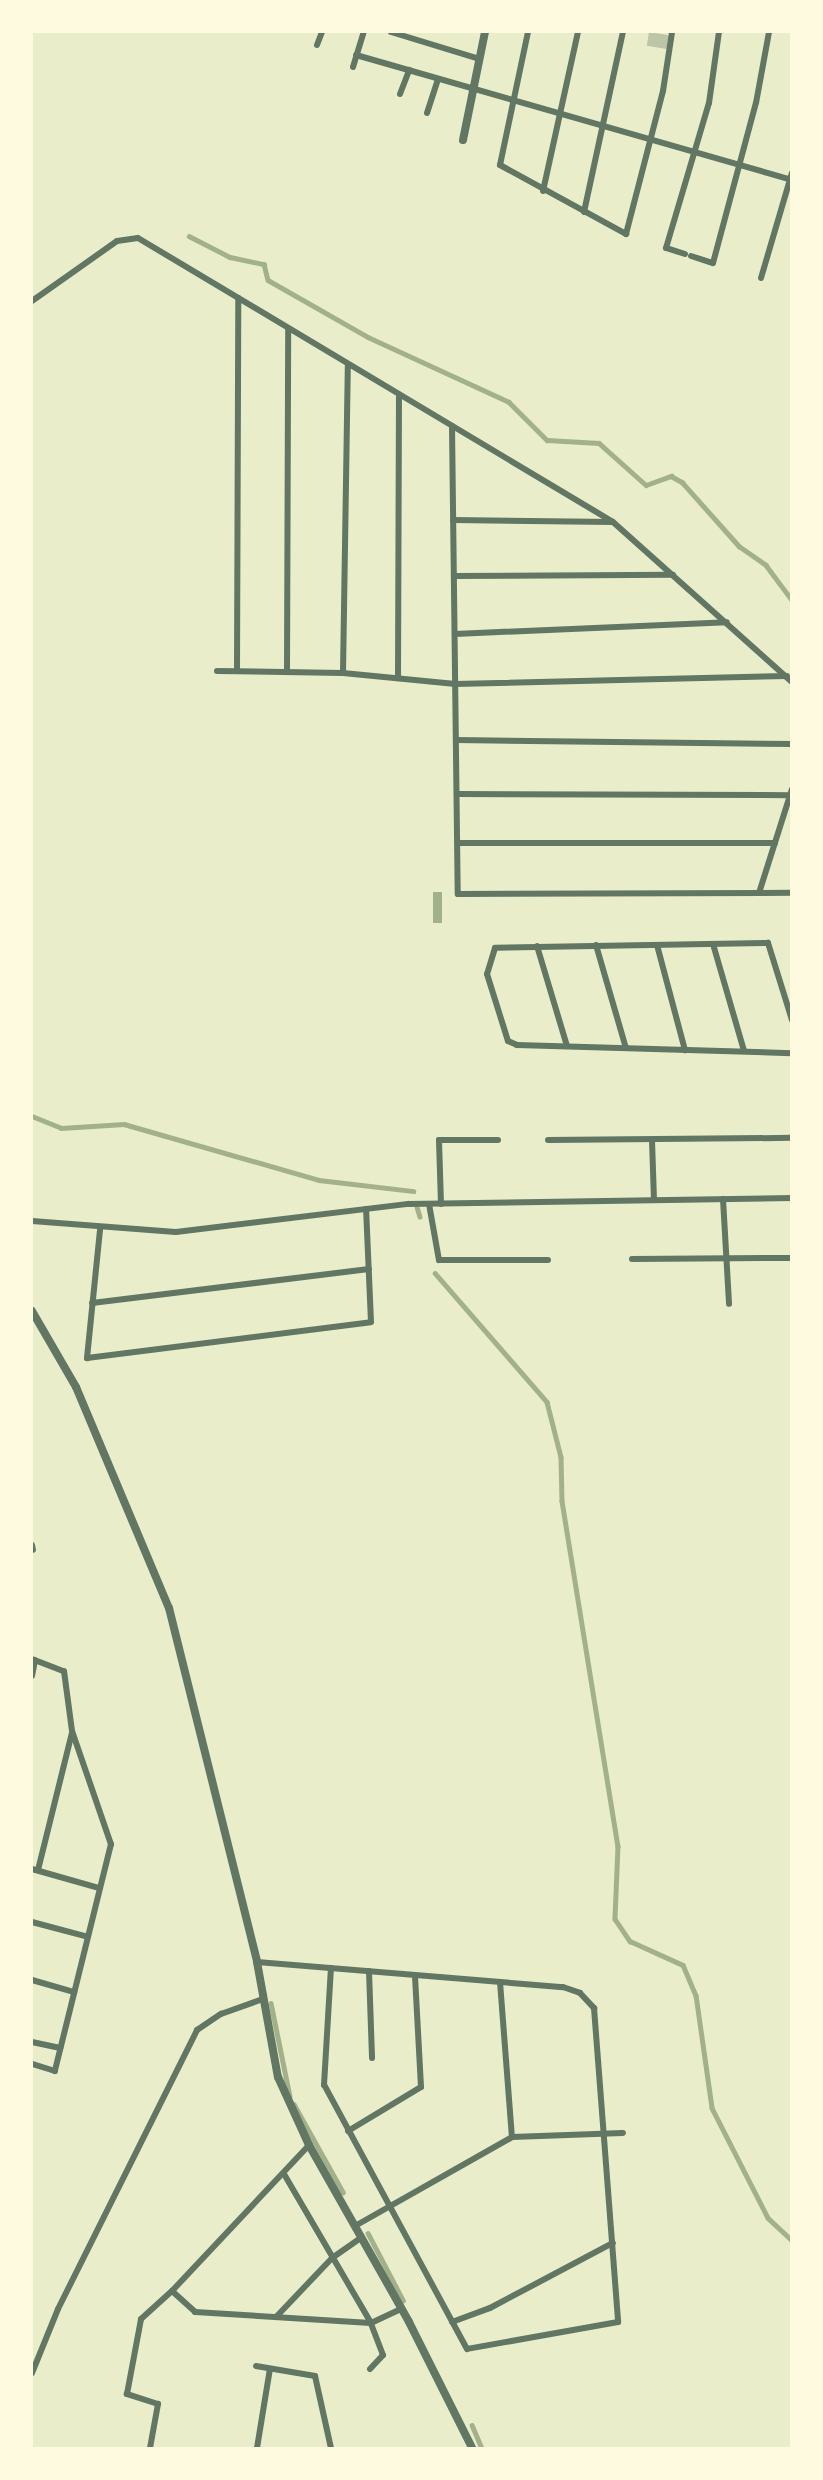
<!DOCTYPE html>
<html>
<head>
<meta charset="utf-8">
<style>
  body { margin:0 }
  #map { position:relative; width:823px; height:2480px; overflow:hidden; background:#e9edc9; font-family:Poppins,sans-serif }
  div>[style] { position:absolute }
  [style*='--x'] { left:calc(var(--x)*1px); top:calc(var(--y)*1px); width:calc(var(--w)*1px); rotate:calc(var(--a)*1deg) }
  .water>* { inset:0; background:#a3b18a; transform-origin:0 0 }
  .stream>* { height:4.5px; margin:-2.25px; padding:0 2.25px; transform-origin:2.25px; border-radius:2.25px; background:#a3b18a }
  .building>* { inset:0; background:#bcc5a7; transform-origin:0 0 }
  .minor>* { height:6px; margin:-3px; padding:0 3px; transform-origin:3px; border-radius:3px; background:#617663 }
  .tertiary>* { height:8px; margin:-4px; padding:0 4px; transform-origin:4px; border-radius:4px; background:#617663 }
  span { translate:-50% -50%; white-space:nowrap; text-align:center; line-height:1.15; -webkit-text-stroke:5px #fefae0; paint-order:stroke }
  .frame { position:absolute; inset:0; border:33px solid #fefae0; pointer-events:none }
</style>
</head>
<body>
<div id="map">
  <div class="water">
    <div style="left:433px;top:892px;width:9px;height:31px"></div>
  </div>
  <div class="stream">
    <div style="--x:189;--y:236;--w:46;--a:27.1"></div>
    <div style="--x:230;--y:257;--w:35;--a:12"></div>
    <div style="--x:264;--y:264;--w:16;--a:76"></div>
    <div style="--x:268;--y:280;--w:115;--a:29.7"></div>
    <div style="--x:368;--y:337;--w:155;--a:24.7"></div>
    <div style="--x:509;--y:402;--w:54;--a:45"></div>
    <div style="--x:547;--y:440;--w:52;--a:3.3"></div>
    <div style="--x:599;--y:443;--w:63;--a:41.8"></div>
    <div style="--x:646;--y:485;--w:27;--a:-20"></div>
    <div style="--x:671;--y:476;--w:13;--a:29"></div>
    <div style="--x:682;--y:482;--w:86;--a:48.3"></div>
    <div style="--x:739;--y:546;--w:33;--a:35"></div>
    <div style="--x:766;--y:565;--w:44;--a:53.4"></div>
    <div style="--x:32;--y:1116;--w:31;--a:22"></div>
    <div style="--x:61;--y:1128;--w:63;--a:-3.6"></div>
    <div style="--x:124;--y:1124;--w:203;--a:16"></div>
    <div style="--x:319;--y:1180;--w:95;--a:6.7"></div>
    <div style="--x:417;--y:1207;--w:10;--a:73"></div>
    <div style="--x:435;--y:1273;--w:171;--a:49"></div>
    <div style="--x:547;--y:1402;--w:57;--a:75.7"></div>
    <div style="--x:561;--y:1457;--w:44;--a:88.7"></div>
    <div style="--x:562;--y:1501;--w:350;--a:80.8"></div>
    <div style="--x:618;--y:1846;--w:73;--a:92.4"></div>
    <div style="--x:615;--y:1919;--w:27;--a:56"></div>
    <div style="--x:630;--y:1941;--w:58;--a:24.4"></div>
    <div style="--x:683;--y:1965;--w:33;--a:67"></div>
    <div style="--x:696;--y:1995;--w:114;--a:81.9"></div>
    <div style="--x:712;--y:2108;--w:123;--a:63"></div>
    <div style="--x:768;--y:2218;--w:33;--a:43"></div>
    <div style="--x:271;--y:2003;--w:95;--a:78.5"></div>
    <div style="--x:294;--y:2104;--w:101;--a:60.9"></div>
    <div style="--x:368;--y:2233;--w:76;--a:62.4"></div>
    <div style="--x:472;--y:2425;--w:25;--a:67"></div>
  </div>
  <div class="building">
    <div style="left:649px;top:32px;width:20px;height:14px;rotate:9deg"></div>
  </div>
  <div class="minor">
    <div style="--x:391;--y:32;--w:93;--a:16.9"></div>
    <div style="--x:528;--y:32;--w:136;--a:101.9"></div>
    <div style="--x:500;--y:165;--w:144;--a:28.7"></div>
    <div style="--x:626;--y:234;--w:148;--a:-75.5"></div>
    <div style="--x:663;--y:91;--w:60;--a:-81.3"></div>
    <div style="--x:317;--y:45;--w:14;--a:-69"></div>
    <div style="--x:356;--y:55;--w:454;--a:16"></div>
    <div style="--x:353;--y:67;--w:37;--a:-73"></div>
    <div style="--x:400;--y:94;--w:26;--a:-69"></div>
    <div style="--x:427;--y:113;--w:35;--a:-72"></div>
    <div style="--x:543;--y:191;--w:163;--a:-77.6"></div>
    <div style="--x:584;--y:212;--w:184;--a:-77.8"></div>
    <div style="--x:685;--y:254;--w:20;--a:-162"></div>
    <div style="--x:666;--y:248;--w:151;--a:-73.5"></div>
    <div style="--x:709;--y:103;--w:72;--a:-82"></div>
    <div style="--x:691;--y:256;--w:23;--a:18"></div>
    <div style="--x:713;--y:263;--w:166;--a:-75"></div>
    <div style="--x:756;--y:103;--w:72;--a:-79.6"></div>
    <div style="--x:761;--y:278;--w:109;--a:-73.6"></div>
    <div style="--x:32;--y:301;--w:104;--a:-35.2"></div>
    <div style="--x:117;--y:241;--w:21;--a:-8"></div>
    <div style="--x:138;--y:238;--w:553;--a:30.87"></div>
    <div style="--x:613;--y:522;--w:240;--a:41.8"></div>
    <div style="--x:452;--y:426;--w:468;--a:89.3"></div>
    <div style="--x:458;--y:894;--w:334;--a:-0.2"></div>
    <div style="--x:453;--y:520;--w:159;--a:0.7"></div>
    <div style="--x:454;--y:576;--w:219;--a:-0.3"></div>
    <div style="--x:455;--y:634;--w:272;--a:-2.5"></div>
    <div style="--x:217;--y:671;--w:126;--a:0.9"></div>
    <div style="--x:343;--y:673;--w:113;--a:5.6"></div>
    <div style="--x:455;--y:684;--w:332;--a:-1.4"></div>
    <div style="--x:237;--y:671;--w:373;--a:-89.8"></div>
    <div style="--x:287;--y:672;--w:343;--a:-89.8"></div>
    <div style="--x:343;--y:673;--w:307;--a:-89.1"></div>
    <div style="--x:398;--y:678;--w:281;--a:-89.8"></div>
    <div style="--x:456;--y:740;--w:336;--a:0.7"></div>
    <div style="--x:457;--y:794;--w:333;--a:0.2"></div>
    <div style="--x:458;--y:843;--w:317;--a:0"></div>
    <div style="--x:759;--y:893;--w:109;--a:-72.4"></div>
    <div style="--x:713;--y:944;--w:111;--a:73.8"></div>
    <div style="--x:596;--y:945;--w:107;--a:73.8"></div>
    <div style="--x:657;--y:945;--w:109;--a:75.1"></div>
    <div style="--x:537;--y:946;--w:104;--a:73.3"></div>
    <div style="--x:792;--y:1020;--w:81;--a:-107.3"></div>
    <div style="--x:768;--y:943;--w:273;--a:179"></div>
    <div style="--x:495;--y:948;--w:27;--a:107"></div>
    <div style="--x:487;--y:974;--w:70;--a:72.6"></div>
    <div style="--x:508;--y:1041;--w:10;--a:24"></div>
    <div style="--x:517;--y:1045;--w:275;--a:1.7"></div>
    <div style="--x:548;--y:1140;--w:244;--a:-0.5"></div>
    <div style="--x:652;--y:1140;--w:60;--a:88.1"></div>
    <div style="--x:723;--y:1199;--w:105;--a:86.7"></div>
    <div style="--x:429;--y:1204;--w:57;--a:79.9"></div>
    <div style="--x:439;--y:1260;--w:109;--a:0"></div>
    <div style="--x:441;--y:1204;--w:64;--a:-91.8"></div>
    <div style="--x:439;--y:1140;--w:59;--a:0"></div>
    <div style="--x:32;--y:1221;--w:144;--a:4.4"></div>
    <div style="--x:176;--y:1232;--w:234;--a:-6.9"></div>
    <div style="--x:408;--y:1204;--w:384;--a:-0.9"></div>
    <div style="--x:100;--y:1230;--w:129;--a:95.8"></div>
    <div style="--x:87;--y:1358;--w:286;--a:-7.2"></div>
    <div style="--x:371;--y:1322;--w:113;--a:-92.5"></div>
    <div style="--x:632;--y:1259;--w:160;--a:-0.4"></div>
    <div style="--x:92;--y:1303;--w:279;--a:-7"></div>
    <div style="--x:32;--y:1545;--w:5;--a:79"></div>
    <div style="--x:32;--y:1659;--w:34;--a:21"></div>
    <div style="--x:64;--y:1671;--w:61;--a:82.4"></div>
    <div style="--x:72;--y:1731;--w:120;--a:71"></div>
    <div style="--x:111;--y:1844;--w:234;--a:103.9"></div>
    <div style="--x:55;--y:2071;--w:24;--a:-163"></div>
    <div style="--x:32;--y:1676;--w:16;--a:-79"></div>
    <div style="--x:32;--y:1869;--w:70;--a:15.8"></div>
    <div style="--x:38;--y:1870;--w:141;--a:-76.1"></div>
    <div style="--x:32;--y:1922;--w:55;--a:14.8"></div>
    <div style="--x:257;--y:1962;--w:307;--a:4.7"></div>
    <div style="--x:563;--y:1987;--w:18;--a:19"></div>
    <div style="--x:580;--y:1993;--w:21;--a:47"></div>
    <div style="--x:594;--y:2008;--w:315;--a:85.6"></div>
    <div style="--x:618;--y:2322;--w:153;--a:169.9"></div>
    <div style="--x:467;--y:2349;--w:300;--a:-118.4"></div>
    <div style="--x:324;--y:2085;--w:117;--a:-86.6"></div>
    <div style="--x:369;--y:1971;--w:87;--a:88"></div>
    <div style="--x:32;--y:1980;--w:44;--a:15.9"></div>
    <div style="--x:500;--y:1982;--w:155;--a:85.6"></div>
    <div style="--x:32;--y:2042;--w:29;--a:12"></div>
    <div style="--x:348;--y:2131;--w:85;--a:-31.1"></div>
    <div style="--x:421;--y:2087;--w:112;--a:-93.1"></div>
    <div style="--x:284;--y:2174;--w:173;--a:59.7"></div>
    <div style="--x:355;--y:2226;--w:180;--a:-29.5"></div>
    <div style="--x:512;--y:2137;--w:111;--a:-2.1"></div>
    <div style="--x:172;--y:2291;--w:31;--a:42"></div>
    <div style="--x:195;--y:2312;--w:176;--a:3.6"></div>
    <div style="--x:277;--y:2316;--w:80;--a:-46.5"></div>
    <div style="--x:332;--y:2258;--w:35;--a:-35"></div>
    <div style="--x:452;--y:2322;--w:40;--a:-20.2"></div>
    <div style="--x:490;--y:2308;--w:139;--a:-27.9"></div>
    <div style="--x:256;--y:2366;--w:60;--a:9.6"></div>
    <div style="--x:315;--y:2376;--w:74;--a:77.5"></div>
    <div style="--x:370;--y:2369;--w:19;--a:-47"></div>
    <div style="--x:383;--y:2355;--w:34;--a:-111"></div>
    <div style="--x:371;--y:2323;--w:33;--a:-25"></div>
    <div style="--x:32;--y:2373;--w:69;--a:-67.9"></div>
    <div style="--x:58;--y:2309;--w:312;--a:-63.5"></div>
    <div style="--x:197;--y:2030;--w:29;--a:-34"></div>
    <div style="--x:221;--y:2014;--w:45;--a:-19.7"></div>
    <div style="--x:150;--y:2448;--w:45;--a:-79.7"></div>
    <div style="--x:158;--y:2404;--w:33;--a:-162"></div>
    <div style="--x:127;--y:2394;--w:76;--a:-79.4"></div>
    <div style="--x:141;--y:2319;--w:42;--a:-42.1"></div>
    <div style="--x:172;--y:2291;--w:200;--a:-46.8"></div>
    <div style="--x:257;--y:2448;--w:80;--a:-80.7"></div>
  </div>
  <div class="tertiary">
    <div style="--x:463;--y:140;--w:110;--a:-78.5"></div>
    <div style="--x:32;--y:1311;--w:88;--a:59.9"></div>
    <div style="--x:76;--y:1387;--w:240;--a:67.2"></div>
    <div style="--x:169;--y:1608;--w:365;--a:76"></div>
    <div style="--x:257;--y:1962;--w:117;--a:79.7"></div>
    <div style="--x:278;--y:2077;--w:75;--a:65.5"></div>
    <div style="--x:309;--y:2145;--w:203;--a:60.5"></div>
    <div style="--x:409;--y:2322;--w:141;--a:63.4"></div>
  </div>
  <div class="frame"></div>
</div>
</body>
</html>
